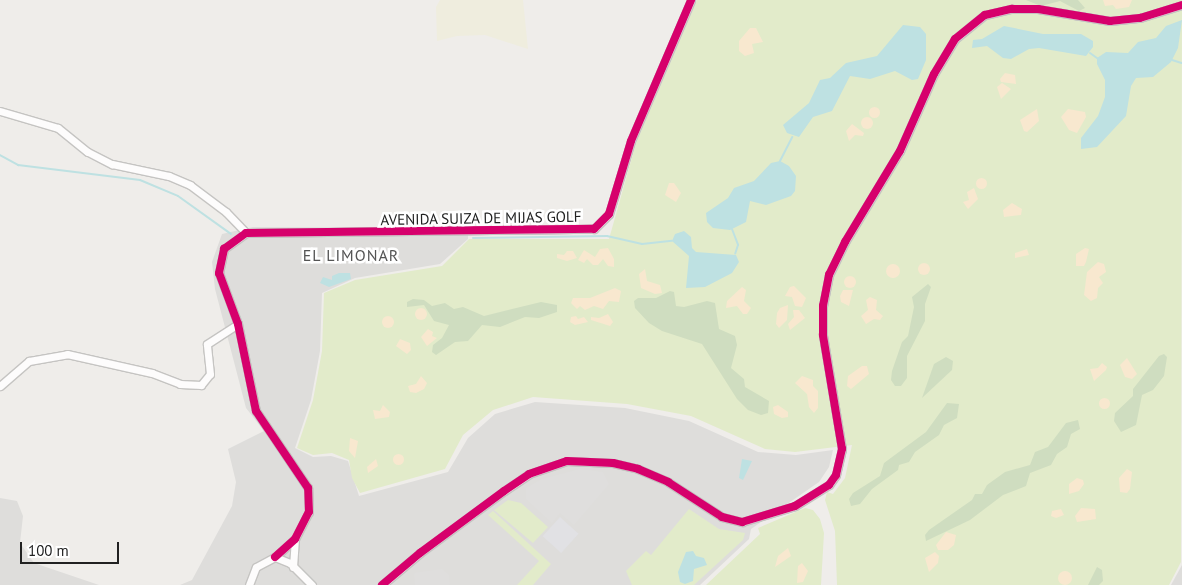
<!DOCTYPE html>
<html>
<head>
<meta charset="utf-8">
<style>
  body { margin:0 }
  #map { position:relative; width:1182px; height:585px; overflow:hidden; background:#efedea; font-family:"PT Sans",sans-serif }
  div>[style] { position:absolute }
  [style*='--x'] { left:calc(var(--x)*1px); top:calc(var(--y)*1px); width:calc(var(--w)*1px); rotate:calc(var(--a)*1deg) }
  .residential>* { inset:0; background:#dedddb }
  .farmland>* { inset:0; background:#efedde }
  .grass>* { inset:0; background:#e2ebca }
  .forest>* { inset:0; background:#cfddc0 }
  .sand>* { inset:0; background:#f8e8cf }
  .round { border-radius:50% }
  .parking>* { inset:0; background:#dfdedd }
  .plaza>* { inset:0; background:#e1e1e4; transform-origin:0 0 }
  .water>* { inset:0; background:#bee1e2 }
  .stream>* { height:2px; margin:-1px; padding:0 1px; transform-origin:1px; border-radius:1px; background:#bee1e2 }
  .roads { filter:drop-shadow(1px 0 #c5c4c2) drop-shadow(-1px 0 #c5c4c2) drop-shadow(0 1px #c5c4c2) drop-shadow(0 -1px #c5c4c2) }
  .minor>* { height:7px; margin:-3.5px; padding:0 3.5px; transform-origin:3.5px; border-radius:3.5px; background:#fdfcfc }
  .cycleway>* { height:8px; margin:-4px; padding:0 4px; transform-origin:4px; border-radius:4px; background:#d6006c }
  span { translate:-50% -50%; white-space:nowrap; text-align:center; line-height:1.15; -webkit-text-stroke:5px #fff; paint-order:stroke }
  .street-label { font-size:15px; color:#212121 }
  .neighbourhood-label { font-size:16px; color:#545454; letter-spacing:1px }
  .scale { position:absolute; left:20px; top:542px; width:99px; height:22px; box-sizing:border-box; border:2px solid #212121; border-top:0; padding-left:6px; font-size:15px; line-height:18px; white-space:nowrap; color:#212121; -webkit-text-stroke:4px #fff; paint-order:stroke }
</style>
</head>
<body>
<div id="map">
  <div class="residential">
    <div style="clip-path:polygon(253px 227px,468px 228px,468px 239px,440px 264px,355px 278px,322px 293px,320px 351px,311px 400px,295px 448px,313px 457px,331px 456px,348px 461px,359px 496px,448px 472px,468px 438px,495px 414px,535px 402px,625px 408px,689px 421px,758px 452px,796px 455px,833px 450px,829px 467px,819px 482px,751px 529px,749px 539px,700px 585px,180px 585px,192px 580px,232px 506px,236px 482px,228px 449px,264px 431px,246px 408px,215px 289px,212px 262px,222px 234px)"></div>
    <div style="clip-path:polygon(0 498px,17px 501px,23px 516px,20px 543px,34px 563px,99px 585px,0 585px)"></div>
    <div style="clip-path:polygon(1182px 565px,1182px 585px,1171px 585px)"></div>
  </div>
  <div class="farmland">
    <div style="clip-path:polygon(440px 0,523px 0,528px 49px,485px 35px,457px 36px,437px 41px,436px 7px)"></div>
  </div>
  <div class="grass">
    <div style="clip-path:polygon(697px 0,1182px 0,1181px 562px,1169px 585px,837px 585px,835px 531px,825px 500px,827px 492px,833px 494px,845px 478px,852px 445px,795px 452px,765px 449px,691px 416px,627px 404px,533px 397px,493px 410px,463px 435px,445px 469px,360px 493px,352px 478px,349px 460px,332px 453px,313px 455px,297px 448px,313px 400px,322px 351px,324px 293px,355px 280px,442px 266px,469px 239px,609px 239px,636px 143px)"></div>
    <div style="clip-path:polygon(508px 500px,521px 503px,548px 527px,533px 543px,494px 510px)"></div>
    <div style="clip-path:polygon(805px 508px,813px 510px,820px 519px,824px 533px,821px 585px,706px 585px,760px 534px,758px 528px)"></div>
    <div style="clip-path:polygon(689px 509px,719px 529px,745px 533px,743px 540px,694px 585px,632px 585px,626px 571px,646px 551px,651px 555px)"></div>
    <div style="clip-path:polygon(493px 511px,551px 564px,533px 585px,517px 585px,539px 561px,488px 515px)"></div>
  </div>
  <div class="forest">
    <div style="clip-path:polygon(1026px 0,1078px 0,1085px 8px,1079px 11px,1060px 1px,1041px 6px)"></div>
    <div style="clip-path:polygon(928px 284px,931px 287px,925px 304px,925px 321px,907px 356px,907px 378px,901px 386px,895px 386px,891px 380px,892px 371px,902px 342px,908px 336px,914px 307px,912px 297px)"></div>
    <div style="clip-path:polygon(670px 291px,674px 292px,676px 306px,684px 307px,707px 301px,715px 303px,719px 329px,735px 336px,737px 345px,731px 368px,744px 379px,745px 387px,769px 401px,768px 413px,761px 415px,748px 410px,737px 399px,702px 344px,662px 331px,649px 323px,635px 308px,634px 301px,638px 298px,656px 298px)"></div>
    <div style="clip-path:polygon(413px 299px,424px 300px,432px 306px,445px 303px,454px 309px,463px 307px,484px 316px,541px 302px,557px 305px,557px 312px,539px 318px,525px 317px,500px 327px,482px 325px,468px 341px,455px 342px,436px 355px,432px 352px,433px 345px,442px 338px,449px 325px,434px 321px,424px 305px,407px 307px,407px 302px)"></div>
    <div style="clip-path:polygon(1164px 354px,1167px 357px,1164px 376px,1153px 390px,1142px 395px,1136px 425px,1121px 432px,1114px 421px,1115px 413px,1133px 396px,1133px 389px,1159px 356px)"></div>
    <div style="clip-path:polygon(946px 357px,953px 361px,952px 370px,922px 398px,934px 364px)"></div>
    <div style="clip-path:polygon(947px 403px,959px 404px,957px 418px,944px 425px,939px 435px,915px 452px,909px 462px,899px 465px,898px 470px,872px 489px,860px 504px,851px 506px,849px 499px,853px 493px,880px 476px,884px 463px,926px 432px)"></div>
    <div style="clip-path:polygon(1078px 420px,1080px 429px,1071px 434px,1067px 447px,1057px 454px,1051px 465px,1030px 473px,1026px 486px,1003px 495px,970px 520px,926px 541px,925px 535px,929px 530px,972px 500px,975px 494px,982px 494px,987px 485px,1005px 472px,1030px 465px,1035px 452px,1048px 447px,1066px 423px)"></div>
    <div style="clip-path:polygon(1097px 567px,1102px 570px,1103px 581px,1099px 585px,1088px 585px)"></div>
  </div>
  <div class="sand">
    <div style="clip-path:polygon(1103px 0,1132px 0,1129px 7px,1116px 9px,1113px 5px,1105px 6px)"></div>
    <div style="clip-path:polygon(750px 28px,756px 28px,763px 42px,752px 44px,754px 53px,745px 56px,739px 51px,739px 41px)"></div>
    <div style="clip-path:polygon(1005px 73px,1015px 75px,1016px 84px,1001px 82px,1000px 79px)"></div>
    <div style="clip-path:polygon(1002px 83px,1011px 89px,1001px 99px,997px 87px)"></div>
    <div class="round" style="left:868.5px;top:106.5px;width:11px;height:11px"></div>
    <div style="clip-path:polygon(1037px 109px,1039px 121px,1027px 132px,1024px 131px,1020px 120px)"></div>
    <div style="clip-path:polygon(1068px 109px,1085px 112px,1086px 117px,1077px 133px,1069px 130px,1061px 117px)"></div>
    <div class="round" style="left:861px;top:117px;width:12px;height:12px"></div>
    <div style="clip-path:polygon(852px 124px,864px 133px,863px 136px,855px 135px,849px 141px,846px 131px)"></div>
    <div class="round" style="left:975.5px;top:177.5px;width:11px;height:11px"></div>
    <div style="clip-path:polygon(669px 183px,674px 183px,681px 193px,676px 202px,665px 195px)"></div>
    <div style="clip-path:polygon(974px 188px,978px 199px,968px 209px,963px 202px,969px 200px,967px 192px)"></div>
    <div style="clip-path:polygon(1012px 203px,1022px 209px,1021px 215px,1004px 217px,1003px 210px)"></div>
    <div style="clip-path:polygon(608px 248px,614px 259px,614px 267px,608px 266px,603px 259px,598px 265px,593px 265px,587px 259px,584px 263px,578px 260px,584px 250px,595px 257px,600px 249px)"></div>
    <div style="clip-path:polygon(1085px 248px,1089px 249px,1086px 262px,1084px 266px,1076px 266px,1076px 254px)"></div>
    <div style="clip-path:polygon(1027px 249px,1029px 255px,1015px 258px,1015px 253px)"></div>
    <div style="clip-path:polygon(567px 251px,573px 251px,577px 258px,567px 261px,557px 258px,557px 254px,564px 255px)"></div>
    <div style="clip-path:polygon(1098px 262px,1104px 264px,1106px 272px,1099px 277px,1103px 283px,1098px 288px,1097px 298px,1091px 301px,1084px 295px,1087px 272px)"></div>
    <div class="round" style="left:918px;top:263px;width:12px;height:12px"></div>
    <div class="round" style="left:886px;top:264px;width:14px;height:14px"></div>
    <div style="clip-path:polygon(645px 269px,647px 281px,660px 285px,662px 293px,655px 294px,641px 288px,639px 274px)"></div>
    <div class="round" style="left:844px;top:276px;width:12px;height:12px"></div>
    <div style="clip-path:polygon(794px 286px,806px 298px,802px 307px,795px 306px,792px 297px,785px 296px,790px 287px)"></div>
    <div style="clip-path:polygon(742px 287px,746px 290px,744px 301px,751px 308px,747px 314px,743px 314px,737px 306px,726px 308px,727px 301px)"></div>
    <div style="clip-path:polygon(615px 288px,621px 291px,619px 302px,609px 301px,603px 309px,594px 306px,585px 310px,580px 306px,577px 309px,571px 303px,573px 298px,590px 298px)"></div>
    <div style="clip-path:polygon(843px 290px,853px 290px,849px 306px,841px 302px,840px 296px)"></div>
    <div style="clip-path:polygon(870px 297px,877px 300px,876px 310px,883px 316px,880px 320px,874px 319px,866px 324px,861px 316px,868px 310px,866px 300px)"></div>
    <div style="clip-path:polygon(788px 305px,787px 320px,779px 328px,776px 324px,777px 313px,780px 308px)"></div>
    <div class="round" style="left:415px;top:308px;width:12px;height:12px"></div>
    <div style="clip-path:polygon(793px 310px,799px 310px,805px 318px,790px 330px,788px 324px,794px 317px)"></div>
    <div style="clip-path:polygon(608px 314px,613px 322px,610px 326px,591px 320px,591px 317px,599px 318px)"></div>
    <div class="round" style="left:382px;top:316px;width:12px;height:12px"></div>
    <div style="clip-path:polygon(576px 316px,578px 319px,584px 317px,588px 322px,575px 325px,570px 322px,571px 317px)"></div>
    <div style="clip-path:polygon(428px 329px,433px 332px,432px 336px,437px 338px,427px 346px,421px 337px)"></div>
    <div style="clip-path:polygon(400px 339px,410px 343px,411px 350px,407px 354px,396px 346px)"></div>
    <div style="clip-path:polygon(1127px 358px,1137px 374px,1132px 379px,1125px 377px,1120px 365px)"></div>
    <div style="clip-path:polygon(1102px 363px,1107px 367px,1106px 370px,1094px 381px,1090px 369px,1098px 368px)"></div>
    <div style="clip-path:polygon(862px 366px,867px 366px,869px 374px,851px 389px,847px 386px,848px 376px)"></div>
    <div style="clip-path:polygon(421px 376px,427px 383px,424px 389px,416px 393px,410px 392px,408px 386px,416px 384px)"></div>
    <div style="clip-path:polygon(802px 376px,813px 380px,813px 386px,818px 391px,818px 408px,814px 413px,809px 407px,807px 394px,795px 383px)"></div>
    <div class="round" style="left:1098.5px;top:397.5px;width:11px;height:11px"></div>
    <div style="clip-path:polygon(383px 405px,390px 412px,389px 417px,375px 419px,373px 410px,380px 411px)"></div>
    <div style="clip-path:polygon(778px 405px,788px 412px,788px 417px,782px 418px,774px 414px,773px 407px)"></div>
    <div style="clip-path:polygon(350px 438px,358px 441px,355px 458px,349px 451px)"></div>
    <div class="round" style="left:392.5px;top:453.5px;width:11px;height:11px"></div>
    <div style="clip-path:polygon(376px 459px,378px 466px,368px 473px,367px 467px)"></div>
    <div style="clip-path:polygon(1127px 469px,1132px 472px,1130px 489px,1127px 493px,1120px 492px,1119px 478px)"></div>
    <div style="clip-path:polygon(1077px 478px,1083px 480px,1084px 484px,1079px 491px,1069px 494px,1069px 484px)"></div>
    <div style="clip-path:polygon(1081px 508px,1095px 509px,1096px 519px,1077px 522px,1075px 516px)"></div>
    <div style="clip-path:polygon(1061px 509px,1064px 515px,1056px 518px,1051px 516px,1052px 511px)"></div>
    <div style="clip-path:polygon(946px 532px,956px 535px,954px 545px,948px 550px,938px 550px,936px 545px)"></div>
    <div style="clip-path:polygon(788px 548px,791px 556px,775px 567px,778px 556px)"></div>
    <div style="clip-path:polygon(935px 552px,939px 556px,938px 563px,929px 572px,925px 558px)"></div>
    <div style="clip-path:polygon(802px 563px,808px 571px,803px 582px,797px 583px,798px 566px)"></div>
    <div class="round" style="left:1058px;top:571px;width:14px;height:14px"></div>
  </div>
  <div class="parking">
    <div style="clip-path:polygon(580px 469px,603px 472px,609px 484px,574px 525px,560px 513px,552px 523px,526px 499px,526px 488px,542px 479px)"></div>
    <div style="clip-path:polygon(442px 569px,449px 575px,450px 585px,415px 585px,414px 573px)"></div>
  </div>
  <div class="plaza">
    <div style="left:560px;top:517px;width:25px;height:26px;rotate:42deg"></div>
  </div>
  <div class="water">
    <div style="clip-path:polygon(1182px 20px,1178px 48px,1171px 62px,1153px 77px,1136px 78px,1131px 86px,1126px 116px,1097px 147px,1081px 149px,1081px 138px,1098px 116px,1105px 97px,1105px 80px,1097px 64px,1097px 58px,1106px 52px,1128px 53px,1138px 42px,1156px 38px,1166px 26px)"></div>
    <div style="clip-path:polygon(903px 25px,920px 27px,926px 34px,926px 60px,918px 79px,912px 80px,895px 71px,870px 79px,850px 76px,832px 111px,813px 117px,799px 137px,787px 133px,783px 125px,809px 103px,820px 80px,830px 78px,846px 63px,877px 56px)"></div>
    <div style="clip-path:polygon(1004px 26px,1043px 34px,1081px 34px,1093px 41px,1093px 47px,1086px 56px,1039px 48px,1029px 49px,1011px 59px,1003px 58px,987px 46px,972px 48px,973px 40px,982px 39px)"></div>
    <div style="clip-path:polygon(780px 161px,789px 166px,796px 176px,795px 191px,791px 196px,766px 205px,750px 201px,746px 222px,730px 230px,713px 228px,707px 222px,706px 213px,728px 198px,734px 188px,754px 181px,771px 163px)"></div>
    <div style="clip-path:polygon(684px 231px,691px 237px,692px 248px,696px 252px,736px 255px,739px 262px,732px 273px,705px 287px,686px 288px,689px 256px,672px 241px,675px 234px)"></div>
    <div style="clip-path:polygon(339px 273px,350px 273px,351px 279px,329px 287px,320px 283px,323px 277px,332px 280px,332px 276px)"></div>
    <div style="clip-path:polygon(742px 459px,752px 461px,743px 480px,739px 478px)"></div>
    <div style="clip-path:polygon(693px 551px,696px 556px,704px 558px,707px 565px,694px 569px,693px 581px,685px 584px,680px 582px,678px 572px,686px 552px)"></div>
  </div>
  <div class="stream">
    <div style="--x:1090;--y:53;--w:9;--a:36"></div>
    <div style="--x:1172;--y:60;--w:10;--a:17"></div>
    <div style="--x:0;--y:155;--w:21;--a:29"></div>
    <div style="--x:18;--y:165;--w:123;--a:7"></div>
    <div style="--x:140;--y:180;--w:41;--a:22.8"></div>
    <div style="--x:178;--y:196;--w:65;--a:35.6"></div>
    <div style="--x:780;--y:161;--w:27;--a:-63"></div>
    <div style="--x:732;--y:229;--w:17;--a:69"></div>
    <div style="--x:738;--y:245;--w:9;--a:108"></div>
    <div style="--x:473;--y:238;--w:134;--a:-0.9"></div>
    <div style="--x:607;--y:236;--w:36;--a:13"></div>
    <div style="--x:642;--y:244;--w:30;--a:-6"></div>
  </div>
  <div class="roads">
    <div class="minor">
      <div style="--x:0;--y:111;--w:60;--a:16.3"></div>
      <div style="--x:58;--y:128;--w:38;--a:39"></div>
      <div style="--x:88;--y:152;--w:27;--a:27"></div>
      <div style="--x:112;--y:164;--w:58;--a:11.9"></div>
      <div style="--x:169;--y:176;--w:23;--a:23"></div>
      <div style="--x:190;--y:185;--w:45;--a:36.9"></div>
      <div style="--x:226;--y:212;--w:29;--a:46"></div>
      <div style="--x:0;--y:386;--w:38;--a:-41"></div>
      <div style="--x:29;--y:361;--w:39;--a:-10"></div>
      <div style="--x:67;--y:354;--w:87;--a:12.6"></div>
      <div style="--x:152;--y:373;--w:30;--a:21"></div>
      <div style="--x:180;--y:384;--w:21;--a:3"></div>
      <div style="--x:201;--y:385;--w:14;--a:-51"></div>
      <div style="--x:210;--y:374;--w:30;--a:-96"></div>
      <div style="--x:207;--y:344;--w:37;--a:-33"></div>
      <div style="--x:275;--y:557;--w:27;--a:-42"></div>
      <div style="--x:295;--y:539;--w:30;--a:-63"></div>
      <div style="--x:309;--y:512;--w:24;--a:-92"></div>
      <div style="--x:308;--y:488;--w:93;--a:-124"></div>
      <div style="--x:256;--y:411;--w:89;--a:-101.7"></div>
      <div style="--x:238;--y:324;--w:54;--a:-110.4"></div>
      <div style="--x:219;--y:273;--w:25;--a:-78"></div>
      <div style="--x:224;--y:249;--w:27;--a:-36"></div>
      <div style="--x:246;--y:233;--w:348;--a:-0.7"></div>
      <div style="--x:594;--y:229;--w:21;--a:-45"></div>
      <div style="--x:609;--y:214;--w:76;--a:-73.2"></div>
      <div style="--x:631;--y:141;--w:153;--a:-66.9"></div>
      <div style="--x:293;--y:567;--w:27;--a:-86"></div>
      <div style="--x:249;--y:585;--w:19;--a:-69"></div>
      <div style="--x:256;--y:567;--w:21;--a:-28"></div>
      <div style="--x:275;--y:557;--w:16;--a:22"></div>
      <div style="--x:290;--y:563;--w:31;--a:45"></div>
      <div style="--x:382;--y:585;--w:50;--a:-40.1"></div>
      <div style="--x:420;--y:553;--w:104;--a:-36.4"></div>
      <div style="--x:504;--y:491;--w:30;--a:-34"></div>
      <div style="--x:529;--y:474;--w:40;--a:-18.9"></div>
      <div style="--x:567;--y:461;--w:46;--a:2.5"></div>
      <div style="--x:613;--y:463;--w:26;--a:13"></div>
      <div style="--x:638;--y:469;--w:33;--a:23"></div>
      <div style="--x:668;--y:482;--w:64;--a:32.9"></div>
      <div style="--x:722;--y:517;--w:21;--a:14"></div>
      <div style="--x:742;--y:522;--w:55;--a:-16.8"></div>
      <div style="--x:795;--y:506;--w:40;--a:-32"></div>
      <div style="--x:829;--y:485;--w:12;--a:-55"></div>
      <div style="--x:836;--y:475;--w:27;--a:-77"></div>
      <div style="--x:842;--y:449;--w:116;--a:-99.5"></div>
      <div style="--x:823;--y:335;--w:29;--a:-90"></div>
      <div style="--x:823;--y:306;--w:32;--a:-79"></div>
      <div style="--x:829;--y:275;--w:37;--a:-64"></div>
      <div style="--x:845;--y:242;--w:106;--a:-58.9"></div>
      <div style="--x:900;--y:151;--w:84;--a:-66.2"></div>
      <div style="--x:934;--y:74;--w:41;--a:-59"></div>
      <div style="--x:955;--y:39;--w:38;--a:-39"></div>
      <div style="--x:985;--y:15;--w:28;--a:-13"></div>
      <div style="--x:1012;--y:9;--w:26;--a:0"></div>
      <div style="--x:1038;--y:9;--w:73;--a:9.5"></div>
      <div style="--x:1110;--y:21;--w:30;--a:-6"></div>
      <div style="--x:1140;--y:18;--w:44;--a:-17.2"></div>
    </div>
  </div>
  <div class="cycleway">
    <div style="--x:275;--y:557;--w:27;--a:-42"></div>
    <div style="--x:295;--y:539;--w:30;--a:-63"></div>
    <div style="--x:309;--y:512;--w:24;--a:-92"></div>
    <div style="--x:308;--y:488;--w:93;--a:-124"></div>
    <div style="--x:256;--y:411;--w:89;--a:-101.7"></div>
    <div style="--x:238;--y:324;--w:54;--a:-110.4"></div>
    <div style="--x:219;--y:273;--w:25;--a:-78"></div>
    <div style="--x:224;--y:249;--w:27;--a:-36"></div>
    <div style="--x:246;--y:233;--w:348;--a:-0.7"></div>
    <div style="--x:594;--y:229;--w:21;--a:-45"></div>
    <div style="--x:609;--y:214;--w:76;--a:-73.2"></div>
    <div style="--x:631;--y:141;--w:153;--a:-66.9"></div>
    <div style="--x:382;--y:585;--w:50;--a:-40.1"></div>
    <div style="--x:420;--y:553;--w:104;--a:-36.4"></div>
    <div style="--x:504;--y:491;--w:30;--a:-34"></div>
    <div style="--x:529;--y:474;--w:40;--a:-18.9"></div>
    <div style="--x:567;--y:461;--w:46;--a:2.5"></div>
    <div style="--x:613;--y:463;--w:26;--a:13"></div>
    <div style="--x:638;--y:469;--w:33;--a:23"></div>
    <div style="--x:668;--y:482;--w:64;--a:32.9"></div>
    <div style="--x:722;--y:517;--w:21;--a:14"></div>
    <div style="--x:742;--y:522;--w:55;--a:-16.8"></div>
    <div style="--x:795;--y:506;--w:40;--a:-32"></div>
    <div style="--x:829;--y:485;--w:12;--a:-55"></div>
    <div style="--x:836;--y:475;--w:27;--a:-77"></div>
    <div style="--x:842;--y:449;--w:116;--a:-99.5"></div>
    <div style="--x:823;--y:335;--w:29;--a:-90"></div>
    <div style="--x:823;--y:306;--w:32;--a:-79"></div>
    <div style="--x:829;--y:275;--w:37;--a:-64"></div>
    <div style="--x:845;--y:242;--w:106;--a:-58.9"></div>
    <div style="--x:900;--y:151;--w:84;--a:-66.2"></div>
    <div style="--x:934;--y:74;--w:41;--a:-59"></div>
    <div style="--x:955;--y:39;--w:38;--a:-39"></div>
    <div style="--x:985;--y:15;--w:28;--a:-13"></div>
    <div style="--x:1012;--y:9;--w:26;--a:0"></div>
    <div style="--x:1038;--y:9;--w:73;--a:9.5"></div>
    <div style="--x:1110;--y:21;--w:30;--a:-6"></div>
    <div style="--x:1140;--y:18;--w:44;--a:-17.2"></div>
  </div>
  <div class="street-label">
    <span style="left:481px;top:218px;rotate:-1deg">AVENIDA SUIZA DE MIJAS GOLF</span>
  </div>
  <div class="neighbourhood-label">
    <span style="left:351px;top:255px">EL LIMONAR</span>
  </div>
  <div class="scale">100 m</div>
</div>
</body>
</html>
